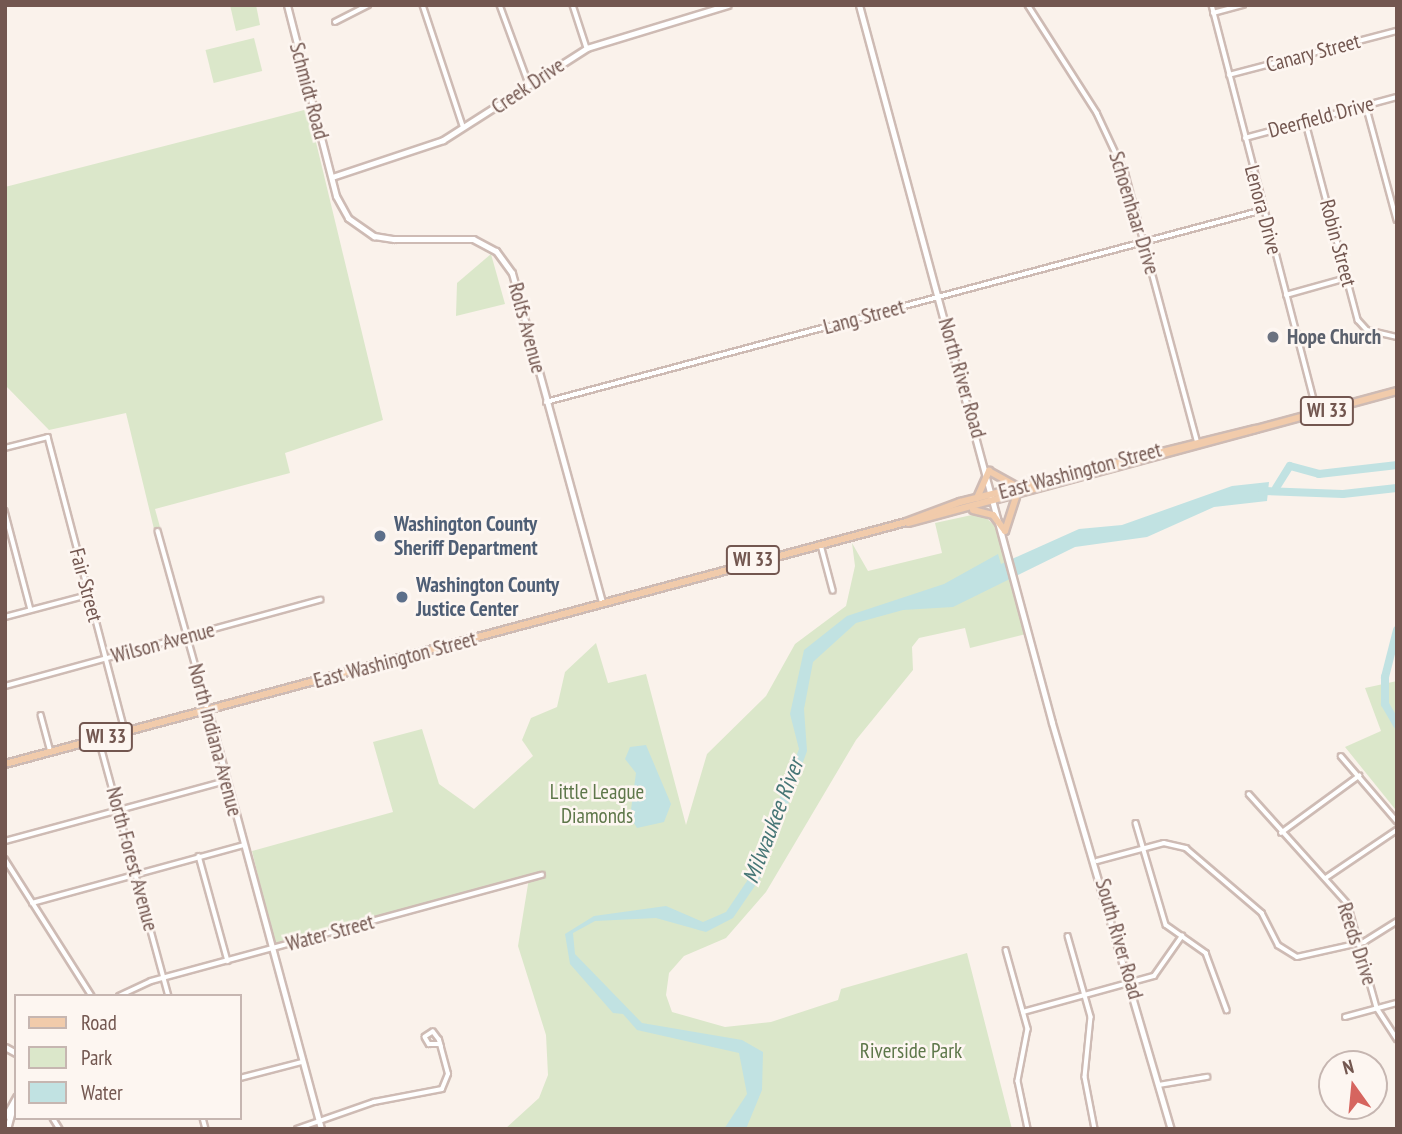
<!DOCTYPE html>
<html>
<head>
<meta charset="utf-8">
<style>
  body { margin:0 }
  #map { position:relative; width:1402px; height:1134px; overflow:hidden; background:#faf2eb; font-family:"PT Sans Narrow",sans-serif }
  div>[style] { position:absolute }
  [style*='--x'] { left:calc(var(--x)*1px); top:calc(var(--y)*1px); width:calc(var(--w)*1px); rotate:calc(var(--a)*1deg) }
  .green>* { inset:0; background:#dbe7ca; transform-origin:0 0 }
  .water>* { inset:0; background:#c1e2e2 }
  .river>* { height:8px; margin:-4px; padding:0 4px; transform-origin:4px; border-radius:4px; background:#c1e2e2 }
  .roads { filter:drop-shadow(2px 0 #cebbb4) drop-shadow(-2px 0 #cebbb4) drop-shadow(0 2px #cebbb4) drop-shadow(0 -2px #cebbb4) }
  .minor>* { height:3.5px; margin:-1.75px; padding:0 1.75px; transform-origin:1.75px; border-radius:1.75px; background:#fff }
  .tertiary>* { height:5px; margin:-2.5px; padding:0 2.5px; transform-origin:2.5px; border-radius:2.5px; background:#fff }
  .secondary>* { height:5px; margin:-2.5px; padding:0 2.5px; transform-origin:2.5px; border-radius:2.5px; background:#fff }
  .primary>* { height:6px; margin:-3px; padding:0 3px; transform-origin:3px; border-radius:3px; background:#f1cbab }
  .dots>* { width:19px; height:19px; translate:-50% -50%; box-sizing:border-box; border:4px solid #fdf6f1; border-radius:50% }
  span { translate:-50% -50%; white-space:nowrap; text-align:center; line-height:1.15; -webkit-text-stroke:5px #fdf6f1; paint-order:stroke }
  .shield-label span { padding:2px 5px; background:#fdf6f1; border:2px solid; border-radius:5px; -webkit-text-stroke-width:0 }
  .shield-label { font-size:19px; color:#735750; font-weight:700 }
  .street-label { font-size:21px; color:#735750 }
  .worship-label { font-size:21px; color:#5b616d; font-weight:700 }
  .left { translate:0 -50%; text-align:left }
  .service-label { font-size:21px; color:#4e5e75; font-weight:700 }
  .park-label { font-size:21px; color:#5e774a }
  .water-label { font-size:23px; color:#467676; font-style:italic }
  .frame { position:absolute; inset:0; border:7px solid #735750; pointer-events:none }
  .legend { position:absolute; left:14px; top:994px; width:228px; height:126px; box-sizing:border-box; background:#fdf6f1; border:2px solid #c6b6b1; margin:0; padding:9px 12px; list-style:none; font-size:21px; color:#735750 }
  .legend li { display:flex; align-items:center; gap:14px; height:35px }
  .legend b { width:35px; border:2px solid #c6b6b1 }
  .north { position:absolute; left:1318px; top:1050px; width:70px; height:70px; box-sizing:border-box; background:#fdf6f1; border:2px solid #c6b6b1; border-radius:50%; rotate:345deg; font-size:19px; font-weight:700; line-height:28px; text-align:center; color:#735750 }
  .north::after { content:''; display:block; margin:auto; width:24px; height:32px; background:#d6655f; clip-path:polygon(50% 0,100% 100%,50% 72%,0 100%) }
</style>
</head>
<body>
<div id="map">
  <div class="green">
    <div style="clip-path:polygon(230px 5px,256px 5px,260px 25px,236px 31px)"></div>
    <div style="left:254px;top:38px;width:34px;height:50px;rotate:76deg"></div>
    <div style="clip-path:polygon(308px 109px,383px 420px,285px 453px,290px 473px,155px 509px,160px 527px,154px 529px,126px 413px,49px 430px,6px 386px,5px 187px)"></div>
    <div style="clip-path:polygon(491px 254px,505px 304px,456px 316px,457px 283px)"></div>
    <div style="clip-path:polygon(981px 513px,996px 527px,1026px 634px,970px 648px,965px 628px,919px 638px,912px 647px,913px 670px,856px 740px,766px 892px,726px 938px,684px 956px,669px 973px,666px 995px,672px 1012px,725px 1027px,771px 1022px,838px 1000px,841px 989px,967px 953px,1012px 1129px,505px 1129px,539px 1098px,548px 1075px,546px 1035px,518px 946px,529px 878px,274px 943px,252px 851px,393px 812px,373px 742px,422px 729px,439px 784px,474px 809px,533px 756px,522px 740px,531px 718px,557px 707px,565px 672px,596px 643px,608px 683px,646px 674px,686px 825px,707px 754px,766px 696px,795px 644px,846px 606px,855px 566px,852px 543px,868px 571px,942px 553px,935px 523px)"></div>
    <div style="clip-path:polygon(1397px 681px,1397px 808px,1395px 809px,1345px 747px,1381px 731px,1365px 688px)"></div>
  </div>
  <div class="water">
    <div style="clip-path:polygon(1269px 482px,1267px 501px,1214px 507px,1147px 537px,1075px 547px,953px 607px,903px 610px,856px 623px,813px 662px,804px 709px,807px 751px,763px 874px,733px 918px,706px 932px,656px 918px,595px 921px,573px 933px,575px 954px,642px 1023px,742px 1040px,763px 1052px,762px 1090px,746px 1129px,724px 1129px,747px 1094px,739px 1053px,637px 1030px,623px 1014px,613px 1013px,570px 964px,565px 934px,594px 916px,666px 906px,703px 922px,726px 912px,747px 881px,799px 749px,790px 714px,804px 650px,847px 616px,944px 584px,998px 554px,1001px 564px,1079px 529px,1122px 525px,1232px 486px)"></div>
    <div style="clip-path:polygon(646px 745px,671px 804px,664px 822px,637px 828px,630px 817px,636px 773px,625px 759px,630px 747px)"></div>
  </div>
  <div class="river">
    <div style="--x:1276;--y:488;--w:26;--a:-58"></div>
    <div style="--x:1290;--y:466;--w:30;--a:15"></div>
    <div style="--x:1319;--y:474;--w:79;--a:-6.6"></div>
    <div style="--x:1262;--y:491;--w:81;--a:2.1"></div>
    <div style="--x:1343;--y:494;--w:54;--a:-6.3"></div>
    <div style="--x:1397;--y:630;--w:49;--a:104.3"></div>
    <div style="--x:1385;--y:677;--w:27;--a:90"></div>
    <div style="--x:1385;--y:704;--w:24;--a:60"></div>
    <div style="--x:673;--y:914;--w:30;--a:24"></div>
  </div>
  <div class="roads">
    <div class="minor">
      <div style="--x:423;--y:5;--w:127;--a:71.7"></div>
      <div style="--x:500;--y:5;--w:84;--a:69.8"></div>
      <div style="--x:573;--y:5;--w:45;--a:72"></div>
      <div style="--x:1028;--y:5;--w:128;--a:57.4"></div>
      <div style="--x:1097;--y:113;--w:68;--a:64.9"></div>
      <div style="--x:1126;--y:175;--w:274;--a:75"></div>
      <div style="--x:1212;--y:5;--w:420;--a:75.5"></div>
      <div style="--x:1213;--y:13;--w:31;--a:-15"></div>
      <div style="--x:335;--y:22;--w:37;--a:-27"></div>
      <div style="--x:1229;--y:75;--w:174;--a:-14.7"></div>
      <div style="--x:1366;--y:105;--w:119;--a:74.9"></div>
      <div style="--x:1306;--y:123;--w:204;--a:75.2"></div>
      <div style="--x:1358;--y:320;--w:13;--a:48"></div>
      <div style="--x:1367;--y:330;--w:31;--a:13"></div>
      <div style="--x:1245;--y:138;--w:157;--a:-15.1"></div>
      <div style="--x:1286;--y:295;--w:63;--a:-15.6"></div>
      <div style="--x:546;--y:402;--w:742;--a:-14.99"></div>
      <div style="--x:5;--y:448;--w:44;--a:-14.3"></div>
      <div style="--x:48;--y:437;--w:304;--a:75.3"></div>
      <div style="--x:5;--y:511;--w:102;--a:75.3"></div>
      <div style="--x:158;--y:531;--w:186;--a:74.4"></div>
      <div style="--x:821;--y:545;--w:47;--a:75.1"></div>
      <div style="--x:5;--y:617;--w:86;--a:-14.8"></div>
      <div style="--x:5;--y:686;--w:327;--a:-15.3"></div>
      <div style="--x:41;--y:715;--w:38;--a:75"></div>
      <div style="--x:99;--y:739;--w:266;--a:74.8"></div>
      <div style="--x:1341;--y:756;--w:86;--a:49.3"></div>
      <div style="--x:1249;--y:794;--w:148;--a:48"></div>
      <div style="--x:1348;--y:904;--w:108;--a:74.4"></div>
      <div style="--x:1377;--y:1008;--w:37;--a:57"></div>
      <div style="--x:1136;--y:823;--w:106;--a:73.6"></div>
      <div style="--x:1166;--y:925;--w:49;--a:35"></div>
      <div style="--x:1206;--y:953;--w:61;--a:69.8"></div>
      <div style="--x:1281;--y:833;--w:97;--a:-36.2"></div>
      <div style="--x:5;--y:841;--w:229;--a:-15.2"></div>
      <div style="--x:199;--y:856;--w:109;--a:74.6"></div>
      <div style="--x:5;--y:859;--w:162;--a:57.6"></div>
      <div style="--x:1097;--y:861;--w:69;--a:-15"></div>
      <div style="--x:1164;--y:843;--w:23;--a:13"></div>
      <div style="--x:1186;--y:848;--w:100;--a:40.5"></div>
      <div style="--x:1262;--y:913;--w:36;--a:63"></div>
      <div style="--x:1278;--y:945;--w:22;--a:32"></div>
      <div style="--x:1297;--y:957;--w:69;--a:-12.6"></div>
      <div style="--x:1364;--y:942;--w:39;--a:-32"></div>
      <div style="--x:1326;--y:878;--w:86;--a:-34.1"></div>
      <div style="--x:32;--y:903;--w:220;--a:-15.3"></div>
      <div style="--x:1068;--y:936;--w:84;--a:74.1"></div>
      <div style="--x:1091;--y:1017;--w:60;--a:95.7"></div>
      <div style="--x:1085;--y:1077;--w:53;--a:79.1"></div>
      <div style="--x:1006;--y:950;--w:82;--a:74.4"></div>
      <div style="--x:1028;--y:1029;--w:53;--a:100.9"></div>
      <div style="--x:1018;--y:1081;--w:49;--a:78.2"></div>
      <div style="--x:119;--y:996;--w:35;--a:-25"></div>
      <div style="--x:151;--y:981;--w:405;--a:-15.2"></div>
      <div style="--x:1023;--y:1012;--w:136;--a:-15.4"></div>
      <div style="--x:1154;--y:976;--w:49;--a:-55"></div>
      <div style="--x:1345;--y:1017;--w:54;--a:-15.1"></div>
      <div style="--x:240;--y:1078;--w:64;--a:-14.5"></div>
      <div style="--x:1159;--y:1085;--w:49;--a:-9.5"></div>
      <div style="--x:53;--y:1118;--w:13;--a:58"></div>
      <div style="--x:203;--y:1118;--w:11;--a:75"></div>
      <div style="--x:297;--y:1129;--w:82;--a:-19.3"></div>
      <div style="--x:374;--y:1102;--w:69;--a:-10.8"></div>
      <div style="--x:442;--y:1089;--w:16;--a:-68"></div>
      <div style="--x:448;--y:1074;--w:28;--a:-105"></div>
      <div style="--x:441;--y:1047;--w:7;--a:-106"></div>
      <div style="--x:439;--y:1040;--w:10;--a:-127"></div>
      <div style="--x:433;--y:1032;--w:9;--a:148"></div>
      <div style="--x:425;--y:1037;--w:8;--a:60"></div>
      <div style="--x:429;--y:1044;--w:11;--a:0"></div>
    </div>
    <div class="tertiary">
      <div style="--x:287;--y:5;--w:197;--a:75.6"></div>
      <div style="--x:336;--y:196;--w:25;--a:61"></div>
      <div style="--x:348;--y:218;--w:32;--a:35"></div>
      <div style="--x:374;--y:236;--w:20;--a:9"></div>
      <div style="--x:394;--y:239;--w:79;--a:0"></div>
      <div style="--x:473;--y:239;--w:26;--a:28"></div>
      <div style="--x:496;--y:251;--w:27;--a:54"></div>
      <div style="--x:512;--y:273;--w:342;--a:74.7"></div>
      <div style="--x:859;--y:5;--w:743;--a:74.95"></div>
      <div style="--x:1052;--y:723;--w:423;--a:73.7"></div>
      <div style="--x:332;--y:177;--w:117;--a:-18.4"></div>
      <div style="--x:443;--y:140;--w:171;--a:-32.6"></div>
      <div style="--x:587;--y:48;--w:147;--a:-17"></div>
      <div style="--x:208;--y:710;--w:434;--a:74.9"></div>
      <div style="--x:5;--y:1047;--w:13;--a:29"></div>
      <div style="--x:5;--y:1117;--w:23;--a:-61"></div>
    </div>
    <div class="secondary">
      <div style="--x:7;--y:1129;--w:24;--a:-75"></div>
    </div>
    <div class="primary">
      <div style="--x:989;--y:471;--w:31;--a:29"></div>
      <div style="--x:977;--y:498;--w:30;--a:-66"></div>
      <div style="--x:973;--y:510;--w:21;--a:14"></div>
      <div style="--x:993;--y:515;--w:20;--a:53"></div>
      <div style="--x:908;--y:523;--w:507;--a:-15.11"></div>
      <div style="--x:1005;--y:531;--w:36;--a:-72"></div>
      <div style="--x:5;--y:764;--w:933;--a:-15.03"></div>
      <div style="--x:906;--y:522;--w:58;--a:-20.3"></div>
      <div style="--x:960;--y:502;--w:305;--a:-13.9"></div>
    </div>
  </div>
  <div class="dots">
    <div style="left:1273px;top:337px;background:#6b7280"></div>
    <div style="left:380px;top:536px;background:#5c6f8a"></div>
    <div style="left:402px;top:597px;background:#5c6f8a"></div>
  </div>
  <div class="shield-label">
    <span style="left:1327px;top:411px">WI 33</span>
    <span style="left:753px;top:560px">WI 33</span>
    <span style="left:106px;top:737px">WI 33</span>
  </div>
  <div class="street-label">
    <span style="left:1313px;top:53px;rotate:-15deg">Canary Street</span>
    <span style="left:528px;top:86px;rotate:-34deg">Creek Drive</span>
    <span style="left:309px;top:91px;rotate:75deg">Schmidt Road</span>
    <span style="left:1321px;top:117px;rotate:-15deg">Deerfield Drive</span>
    <span style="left:1263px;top:210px;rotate:75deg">Lenora Drive</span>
    <span style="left:1134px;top:213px;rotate:73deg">Schoenhaar Drive</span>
    <span style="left:1338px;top:243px;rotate:75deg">Robin Street</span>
    <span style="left:864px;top:317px;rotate:-15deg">Lang Street</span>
    <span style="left:527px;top:328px;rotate:75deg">Rolfs Avenue</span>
    <span style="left:962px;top:378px;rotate:74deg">North River Road</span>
    <span style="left:1080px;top:471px;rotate:-15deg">East Washington Street</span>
    <span style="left:86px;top:585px;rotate:75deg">Fair Street</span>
    <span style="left:163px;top:643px;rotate:-15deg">Wilson Avenue</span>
    <span style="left:395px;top:660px;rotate:-15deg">East Washington Street</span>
    <span style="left:215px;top:740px;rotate:75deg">North Indiana Avenue</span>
    <span style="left:132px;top:859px;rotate:75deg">North Forest Avenue</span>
    <span style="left:330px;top:933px;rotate:-15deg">Water Street</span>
    <span style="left:1119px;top:939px;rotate:74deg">South River Road</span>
    <span style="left:1357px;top:944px;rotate:72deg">Reeds Drive</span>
  </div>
  <div class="worship-label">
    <span class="left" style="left:1287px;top:337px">Hope Church</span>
  </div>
  <div class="service-label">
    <span class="left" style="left:394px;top:536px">Washington County<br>Sheriff Department</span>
    <span class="left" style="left:416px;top:597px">Washington County<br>Justice Center</span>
  </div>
  <div class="park-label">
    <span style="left:597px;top:804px">Little League<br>Diamonds</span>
    <span style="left:911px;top:1051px">Riverside Park</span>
  </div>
  <div class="water-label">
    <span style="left:773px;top:821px;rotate:-69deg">Milwaukee River</span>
  </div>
  <div class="frame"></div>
  <ul class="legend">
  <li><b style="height:9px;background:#f1cbab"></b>Road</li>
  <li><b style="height:19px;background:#dbe7ca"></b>Park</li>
  <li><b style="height:19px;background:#c1e2e2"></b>Water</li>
  </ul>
  <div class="north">N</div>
</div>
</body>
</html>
